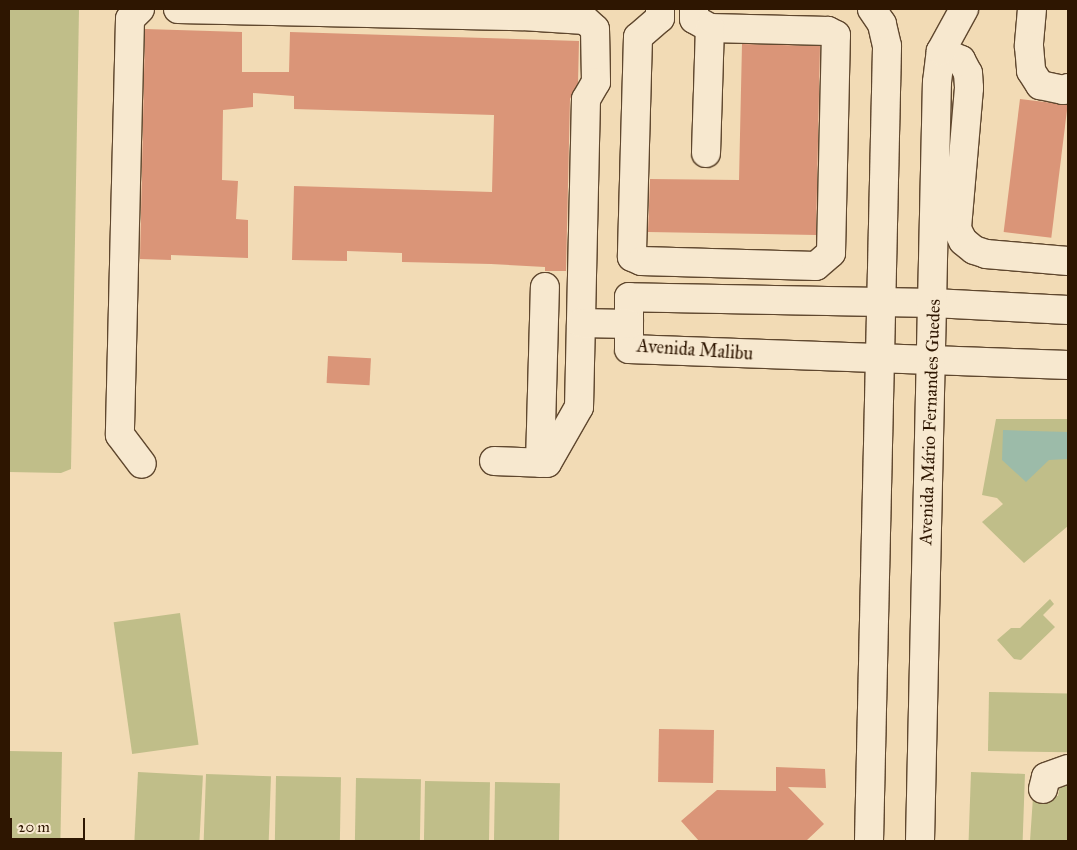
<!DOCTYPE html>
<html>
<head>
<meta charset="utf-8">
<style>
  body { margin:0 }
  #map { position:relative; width:1077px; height:850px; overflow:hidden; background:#f2dbb5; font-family:"IM FELL Great Primer",serif }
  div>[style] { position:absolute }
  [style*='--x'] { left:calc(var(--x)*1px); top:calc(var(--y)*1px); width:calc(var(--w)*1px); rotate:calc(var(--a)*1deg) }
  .green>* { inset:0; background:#c0be89; transform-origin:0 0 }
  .water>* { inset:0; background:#9cbba9 }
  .building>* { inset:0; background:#da9578; transform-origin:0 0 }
  .roads { filter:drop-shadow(1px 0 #5f472e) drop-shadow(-1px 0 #5f472e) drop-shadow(0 1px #5f472e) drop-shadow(0 -1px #5f472e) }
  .minor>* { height:28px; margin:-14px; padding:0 14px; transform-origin:14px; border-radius:14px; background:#f7e8cf }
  span { translate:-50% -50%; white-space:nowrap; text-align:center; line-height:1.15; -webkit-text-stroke:4px #f7e8cf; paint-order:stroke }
  .street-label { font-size:18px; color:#2e1601 }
  .frame { position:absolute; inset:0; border:10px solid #2e1601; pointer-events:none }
  .scale { position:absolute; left:10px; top:818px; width:75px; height:22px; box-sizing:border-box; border:2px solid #2e1601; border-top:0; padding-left:6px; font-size:15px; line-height:18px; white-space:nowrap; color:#2e1601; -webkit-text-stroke:4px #f7e8cf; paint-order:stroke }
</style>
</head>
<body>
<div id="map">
  <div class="green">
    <div style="clip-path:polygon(9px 9px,79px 9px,71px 469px,61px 473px,9px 472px)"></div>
    <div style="clip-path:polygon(996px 419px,1068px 419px,1068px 526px,1024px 563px,982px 522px,1003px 504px,997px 498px,982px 495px)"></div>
    <div style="clip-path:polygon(1050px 599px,1054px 604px,1043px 615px,1055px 627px,1021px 660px,1014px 659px,997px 640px,1011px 628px,1020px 628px)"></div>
    <div style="left:180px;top:613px;width:133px;height:67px;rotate:82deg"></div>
    <div style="left:989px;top:692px;width:79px;height:59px;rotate:1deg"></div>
    <div style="left:9px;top:751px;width:53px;height:90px;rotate:1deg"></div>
    <div style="left:138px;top:772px;width:65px;height:69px;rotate:3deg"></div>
    <div style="left:971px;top:772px;width:54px;height:69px;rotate:2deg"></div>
    <div style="left:206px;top:774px;width:65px;height:67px;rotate:2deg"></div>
    <div style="clip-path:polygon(1062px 775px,1068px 775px,1068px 841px,1030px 841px,1033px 797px,1058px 796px)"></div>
    <div style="left:276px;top:776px;width:65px;height:65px;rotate:1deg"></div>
    <div style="left:356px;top:778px;width:65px;height:63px;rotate:1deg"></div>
    <div style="left:425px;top:781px;width:65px;height:60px;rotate:1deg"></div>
    <div style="left:495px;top:782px;width:65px;height:59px;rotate:1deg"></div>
  </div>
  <div class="water">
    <div style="clip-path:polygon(1003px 430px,1068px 432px,1068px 459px,1049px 460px,1026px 482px,1002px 460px)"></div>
  </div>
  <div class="building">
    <div style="clip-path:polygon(145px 29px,242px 32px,242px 72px,289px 72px,290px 32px,579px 41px,578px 83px,570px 99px,566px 271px,545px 271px,545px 267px,491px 264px,402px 262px,402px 253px,347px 251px,347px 261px,292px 260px,294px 186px,492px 192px,494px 115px,294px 109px,294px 96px,253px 93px,253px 107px,223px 110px,222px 180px,238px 181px,236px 219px,248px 220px,248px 258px,171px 255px,171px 260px,140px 259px)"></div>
    <div style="clip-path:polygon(742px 44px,820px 46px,816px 235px,648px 232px,650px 179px,739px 180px)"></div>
    <div style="left:1020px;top:99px;width:48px;height:134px;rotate:7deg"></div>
    <div style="left:328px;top:356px;width:43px;height:27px;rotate:3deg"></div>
    <div style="left:659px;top:729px;width:55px;height:53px;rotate:1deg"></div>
    <div style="clip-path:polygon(776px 767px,825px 769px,826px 788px,788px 787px,824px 824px,806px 841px,699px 841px,681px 821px,717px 790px,776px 791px)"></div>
  </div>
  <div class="roads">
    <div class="minor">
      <div style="--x:140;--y:9;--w:14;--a:135"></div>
      <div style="--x:130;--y:19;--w:416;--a:91.4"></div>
      <div style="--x:120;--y:435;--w:36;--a:53"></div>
      <div style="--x:178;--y:9;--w:344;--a:1.2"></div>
      <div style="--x:522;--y:16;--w:63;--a:3.6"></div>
      <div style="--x:585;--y:20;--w:13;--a:42"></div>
      <div style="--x:595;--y:29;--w:53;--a:88.9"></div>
      <div style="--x:596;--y:82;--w:20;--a:120"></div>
      <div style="--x:586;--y:99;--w:308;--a:91.3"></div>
      <div style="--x:579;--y:407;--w:64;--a:119.7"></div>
      <div style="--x:547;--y:463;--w:53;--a:-177.8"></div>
      <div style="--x:660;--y:9;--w:9;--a:90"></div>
      <div style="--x:660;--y:18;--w:29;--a:139"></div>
      <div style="--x:638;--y:37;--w:220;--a:91.6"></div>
      <div style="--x:632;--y:257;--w:10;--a:24"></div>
      <div style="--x:641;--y:261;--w:175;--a:1.6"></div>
      <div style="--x:816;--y:266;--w:20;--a:-41"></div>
      <div style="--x:831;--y:253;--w:218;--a:-88.7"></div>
      <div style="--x:836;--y:35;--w:9;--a:-153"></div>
      <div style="--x:828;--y:31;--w:118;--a:-178.5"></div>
      <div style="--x:710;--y:28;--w:18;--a:-151"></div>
      <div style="--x:694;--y:19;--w:10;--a:-90"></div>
      <div style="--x:1032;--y:9;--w:37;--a:95"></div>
      <div style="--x:1029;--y:46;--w:25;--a:85"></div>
      <div style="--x:1031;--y:71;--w:17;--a:57"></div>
      <div style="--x:1040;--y:85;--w:24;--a:12"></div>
      <div style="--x:1063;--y:90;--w:5;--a:-22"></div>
      <div style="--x:941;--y:51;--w:22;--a:24"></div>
      <div style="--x:961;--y:60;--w:15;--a:62"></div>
      <div style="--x:968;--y:73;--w:15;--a:86"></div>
      <div style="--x:969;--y:88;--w:142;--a:94.9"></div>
      <div style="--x:957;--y:229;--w:13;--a:63"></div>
      <div style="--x:963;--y:241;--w:14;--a:39"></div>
      <div style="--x:974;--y:250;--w:13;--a:18"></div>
      <div style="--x:986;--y:254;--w:82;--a:4.9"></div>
      <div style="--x:706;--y:153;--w:125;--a:-88.2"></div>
      <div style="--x:1068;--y:310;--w:135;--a:-177"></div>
      <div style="--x:933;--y:303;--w:304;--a:-178.9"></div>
      <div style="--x:629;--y:297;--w:52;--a:90"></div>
      <div style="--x:629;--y:349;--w:439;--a:2.1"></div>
      <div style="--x:581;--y:323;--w:48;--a:1.2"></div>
      <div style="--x:540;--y:463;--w:176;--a:-88.4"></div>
      <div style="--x:1043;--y:789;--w:12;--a:-76"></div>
      <div style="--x:1046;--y:777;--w:23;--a:-20"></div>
      <div style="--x:869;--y:841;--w:795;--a:-88.7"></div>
      <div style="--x:887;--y:46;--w:23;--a:-103"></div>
      <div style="--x:882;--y:24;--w:18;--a:-124"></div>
      <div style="--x:920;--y:841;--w:759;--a:-88.72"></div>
      <div style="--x:937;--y:82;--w:31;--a:-83"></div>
      <div style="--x:941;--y:51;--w:48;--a:-61.3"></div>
    </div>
  </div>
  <div class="street-label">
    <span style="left:695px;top:350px;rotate:4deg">Avenida Malibu</span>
    <span style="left:930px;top:422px;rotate:-88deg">Avenida Mário Fernandes Guedes</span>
  </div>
  <div class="frame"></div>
  <div class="scale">20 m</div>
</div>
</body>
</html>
